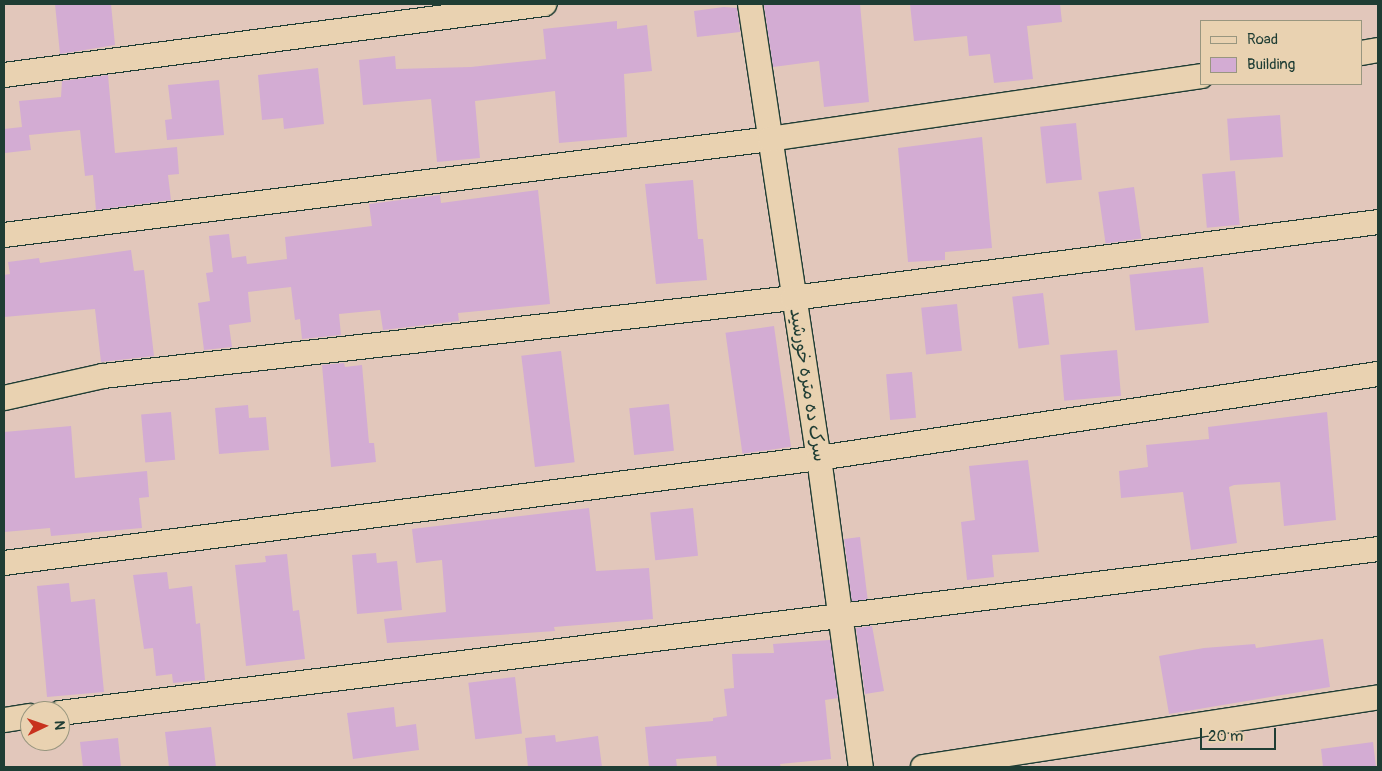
<!DOCTYPE html>
<html>
<head>
<meta charset="utf-8">
<style>
  body { margin:0 }
  #map { position:relative; width:1382px; height:771px; overflow:hidden; background:#e2c7bb; font-family:Pangolin,"Playpen Sans Arabic",sans-serif }
  div>[style] { position:absolute }
  [style*='--x'] { left:calc(var(--x)*1px); top:calc(var(--y)*1px); width:calc(var(--w)*1px); rotate:calc(var(--a)*1deg) }
  .building>* { inset:0; background:#d3acd3; transform-origin:0 0 }
  .roads { filter:drop-shadow(1px 0 #1f3d34) drop-shadow(-1px 0 #1f3d34) drop-shadow(0 1px #1f3d34) drop-shadow(0 -1px #1f3d34) }
  .street>* { height:24px; margin:-12px; padding:0 12px; transform-origin:12px; border-radius:12px; background:#e9d2b1 }
  span { translate:-50% -50%; white-space:nowrap; text-align:center; line-height:1.15; -webkit-text-stroke:4px #e9d2b1; paint-order:stroke }
  .street-label { font-size:18px; color:#1f3d34 }
  .frame { position:absolute; inset:0; border:5px solid #1f3d34; pointer-events:none }
  .legend { position:absolute; left:1200px; top:20px; width:162px; height:65px; box-sizing:border-box; background:#e9d2b1; border:1px solid #98967f; margin:0; padding:6px 9px; list-style:none; font-size:15px; color:#1f3d34 }
  .legend li { display:flex; align-items:center; gap:10px; height:25px }
  .legend b { width:25px; border:1px solid #98967f }
  .north { position:absolute; left:20px; top:701px; width:50px; height:50px; box-sizing:border-box; background:#e9d2b1; border:1px solid #98967f; border-radius:50%; rotate:87deg; font-size:14px; font-weight:700; line-height:20px; text-align:center; color:#1f3d34 }
  .north::after { content:''; display:block; margin:auto; width:18px; height:22px; background:#c8321e; clip-path:polygon(50% 0,100% 100%,50% 72%,0 100%) }
  .scale { position:absolute; left:1200px; top:728px; width:76px; height:22px; box-sizing:border-box; border:2px solid #1f3d34; border-top:0; padding-left:6px; font-size:15px; line-height:18px; white-space:nowrap; color:#1f3d34; -webkit-text-stroke:4px #e9d2b1; paint-order:stroke }
</style>
</head>
<body>
<div id="map">
  <div class="building">
    <div style="clip-path:polygon(55px 4px,111px 4px,115px 45px,60px 54px)"></div>
    <div style="clip-path:polygon(860px 4px,869px 102px,824px 107px,819px 61px,773px 67px,764px 5px)"></div>
    <div style="clip-path:polygon(910px 4px,1060px 4px,1062px 22px,1027px 26px,1033px 79px,994px 83px,990px 54px,969px 56px,967px 36px,914px 41px)"></div>
    <div style="clip-path:polygon(724px 7px,737px 8px,740px 32px,697px 37px,694px 11px)"></div>
    <div style="clip-path:polygon(617px 21px,617px 29px,647px 25px,652px 71px,624px 74px,627px 137px,559px 143px,555px 91px,475px 101px,480px 158px,437px 162px,431px 99px,363px 105px,359px 60px,395px 56px,396px 69px,471px 67px,546px 59px,543px 29px)"></div>
    <div style="clip-path:polygon(318px 68px,324px 124px,284px 129px,283px 118px,262px 120px,258px 75px)"></div>
    <div style="clip-path:polygon(108px 75px,115px 153px,177px 147px,179px 174px,168px 175px,171px 200px,96px 210px,93px 175px,85px 176px,80px 130px,29px 135px,31px 150px,5px 153px,4px 129px,22px 127px,19px 101px,61px 97px,62px 81px)"></div>
    <div style="clip-path:polygon(219px 80px,224px 135px,167px 140px,165px 120px,172px 119px,168px 85px)"></div>
    <div style="left:1280px;top:115px;width:42px;height:53px;rotate:86deg"></div>
    <div style="left:1076px;top:123px;width:57px;height:36px;rotate:84deg"></div>
    <div style="clip-path:polygon(982px 137px,992px 248px,945px 252px,945px 260px,908px 262px,898px 148px)"></div>
    <div style="left:1235px;top:171px;width:54px;height:33px;rotate:85deg"></div>
    <div style="clip-path:polygon(693px 180px,698px 239px,703px 239px,707px 280px,656px 284px,645px 184px)"></div>
    <div style="left:1134px;top:187px;width:52px;height:36px;rotate:82deg"></div>
    <div style="clip-path:polygon(538px 190px,550px 304px,458px 313px,459px 321px,383px 330px,380px 310px,339px 314px,341px 335px,302px 339px,300px 319px,295px 320px,291px 287px,248px 292px,251px 322px,229px 325px,232px 347px,204px 350px,198px 303px,210px 301px,206px 273px,213px 272px,209px 236px,229px 234px,232px 258px,246px 256px,247px 264px,287px 259px,285px 237px,372px 226px,369px 204px,440px 195px,441px 203px)"></div>
    <div style="clip-path:polygon(131px 250px,134px 271px,144px 270px,154px 356px,101px 362px,95px 309px,4px 317px,4px 275px,10px 274px,8px 262px,39px 258px,40px 263px)"></div>
    <div style="left:1203px;top:267px;width:56px;height:74px;rotate:84deg"></div>
    <div style="left:1043px;top:293px;width:52px;height:31px;rotate:83deg"></div>
    <div style="left:957px;top:304px;width:47px;height:36px;rotate:84deg"></div>
    <div style="left:774px;top:326px;width:122px;height:49px;rotate:82deg"></div>
    <div style="left:1117px;top:350px;width:46px;height:57px;rotate:85deg"></div>
    <div style="left:561px;top:351px;width:112px;height:40px;rotate:83deg"></div>
    <div style="clip-path:polygon(344px 363px,345px 367px,362px 365px,369px 443px,374px 443px,376px 462px,331px 467px,322px 365px)"></div>
    <div style="left:912px;top:372px;width:46px;height:26px;rotate:85deg"></div>
    <div style="left:669px;top:404px;width:47px;height:40px;rotate:84deg"></div>
    <div style="clip-path:polygon(248px 405px,249px 418px,266px 417px,269px 450px,219px 454px,215px 408px)"></div>
    <div style="left:171px;top:412px;width:48px;height:30px;rotate:85deg"></div>
    <div style="clip-path:polygon(1327px 412px,1336px 520px,1284px 526px,1280px 482px,1234px 485px,1229px 487px,1237px 543px,1191px 550px,1183px 492px,1121px 498px,1119px 471px,1148px 467px,1146px 445px,1209px 439px,1208px 427px)"></div>
    <div style="clip-path:polygon(71px 426px,75px 478px,147px 471px,149px 497px,139px 498px,142px 528px,51px 536px,50px 528px,4px 532px,4px 432px)"></div>
    <div style="clip-path:polygon(1028px 460px,1039px 552px,992px 555px,994px 577px,967px 580px,961px 522px,975px 520px,969px 466px)"></div>
    <div style="clip-path:polygon(589px 508px,596px 571px,649px 568px,653px 619px,554px 627px,555px 631px,387px 643px,384px 619px,446px 612px,442px 560px,416px 563px,412px 529px)"></div>
    <div style="left:693px;top:508px;width:48px;height:43px;rotate:84deg"></div>
    <div style="left:860px;top:537px;width:63px;height:16px;rotate:83deg"></div>
    <div style="clip-path:polygon(376px 553px,377px 563px,397px 561px,402px 610px,357px 614px,352px 555px)"></div>
    <div style="clip-path:polygon(287px 554px,293px 611px,299px 610px,305px 659px,246px 666px,235px 565px,266px 562px,265px 556px)"></div>
    <div style="clip-path:polygon(167px 572px,169px 589px,192px 586px,196px 624px,200px 623px,205px 680px,173px 683px,172px 674px,156px 676px,153px 648px,144px 649px,133px 575px)"></div>
    <div style="clip-path:polygon(69px 583px,71px 602px,95px 599px,104px 692px,47px 697px,37px 586px)"></div>
    <div style="clip-path:polygon(872px 626px,884px 691px,865px 694px,856px 628px)"></div>
    <div style="clip-path:polygon(1323px 639px,1330px 687px,1169px 714px,1159px 656px,1204px 648px,1255px 644px,1256px 648px)"></div>
    <div style="clip-path:polygon(830px 640px,838px 698px,825px 700px,831px 759px,780px 764px,781px 767px,717px 767px,716px 756px,676px 759px,677px 767px,649px 767px,645px 727px,713px 721px,713px 718px,727px 716px,724px 689px,734px 688px,732px 654px,774px 653px,773px 644px)"></div>
    <div style="left:515px;top:677px;width:57px;height:47px;rotate:83deg"></div>
    <div style="clip-path:polygon(394px 707px,396px 727px,416px 724px,419px 750px,353px 759px,347px 713px)"></div>
    <div style="clip-path:polygon(211px 727px,216px 767px,169px 767px,165px 732px)"></div>
    <div style="clip-path:polygon(555px 735px,556px 742px,598px 736px,602px 767px,528px 767px,525px 738px)"></div>
    <div style="clip-path:polygon(118px 738px,121px 767px,83px 767px,80px 742px)"></div>
    <div style="clip-path:polygon(1373px 742px,1376px 767px,1323px 767px,1321px 749px)"></div>
  </div>
  <div class="roads">
    <div class="street">
      <div style="--x:750;--y:4;--w:459;--a:81.4"></div>
      <div style="--x:819;--y:458;--w:312;--a:82.3"></div>
      <div style="--x:1361;--y:53;--w:17;--a:-10"></div>
      <div style="--x:4;--y:75;--w:545;--a:-7.49"></div>
      <div style="--x:4;--y:235;--w:772;--a:-7.14"></div>
      <div style="--x:770;--y:139;--w:436;--a:-8.3"></div>
      <div style="--x:4;--y:398;--w:101;--a:-12.5"></div>
      <div style="--x:103;--y:376;--w:694;--a:-6.45"></div>
      <div style="--x:793;--y:298;--w:590;--a:-7.4"></div>
      <div style="--x:4;--y:563;--w:822;--a:-7.34"></div>
      <div style="--x:819;--y:458;--w:565;--a:-8.55"></div>
      <div style="--x:60;--y:713;--w:1328;--a:-7.09"></div>
      <div style="--x:4;--y:720;--w:26;--a:-9"></div>
      <div style="--x:923;--y:767;--w:460;--a:-8.7"></div>
    </div>
  </div>
  <div class="street-label">
    <span style="left:807px;top:385px;rotate:81deg">سرک ده متره خورشید</span>
  </div>
  <div class="frame"></div>
  <ul class="legend">
  <li><b style="height:6px;background:#e9d2b1"></b>Road</li>
  <li><b style="height:14px;background:#d3acd3"></b>Building</li>
  </ul>
  <div class="north">N</div>
  <div class="scale">20 m</div>
</div>
</body>
</html>
